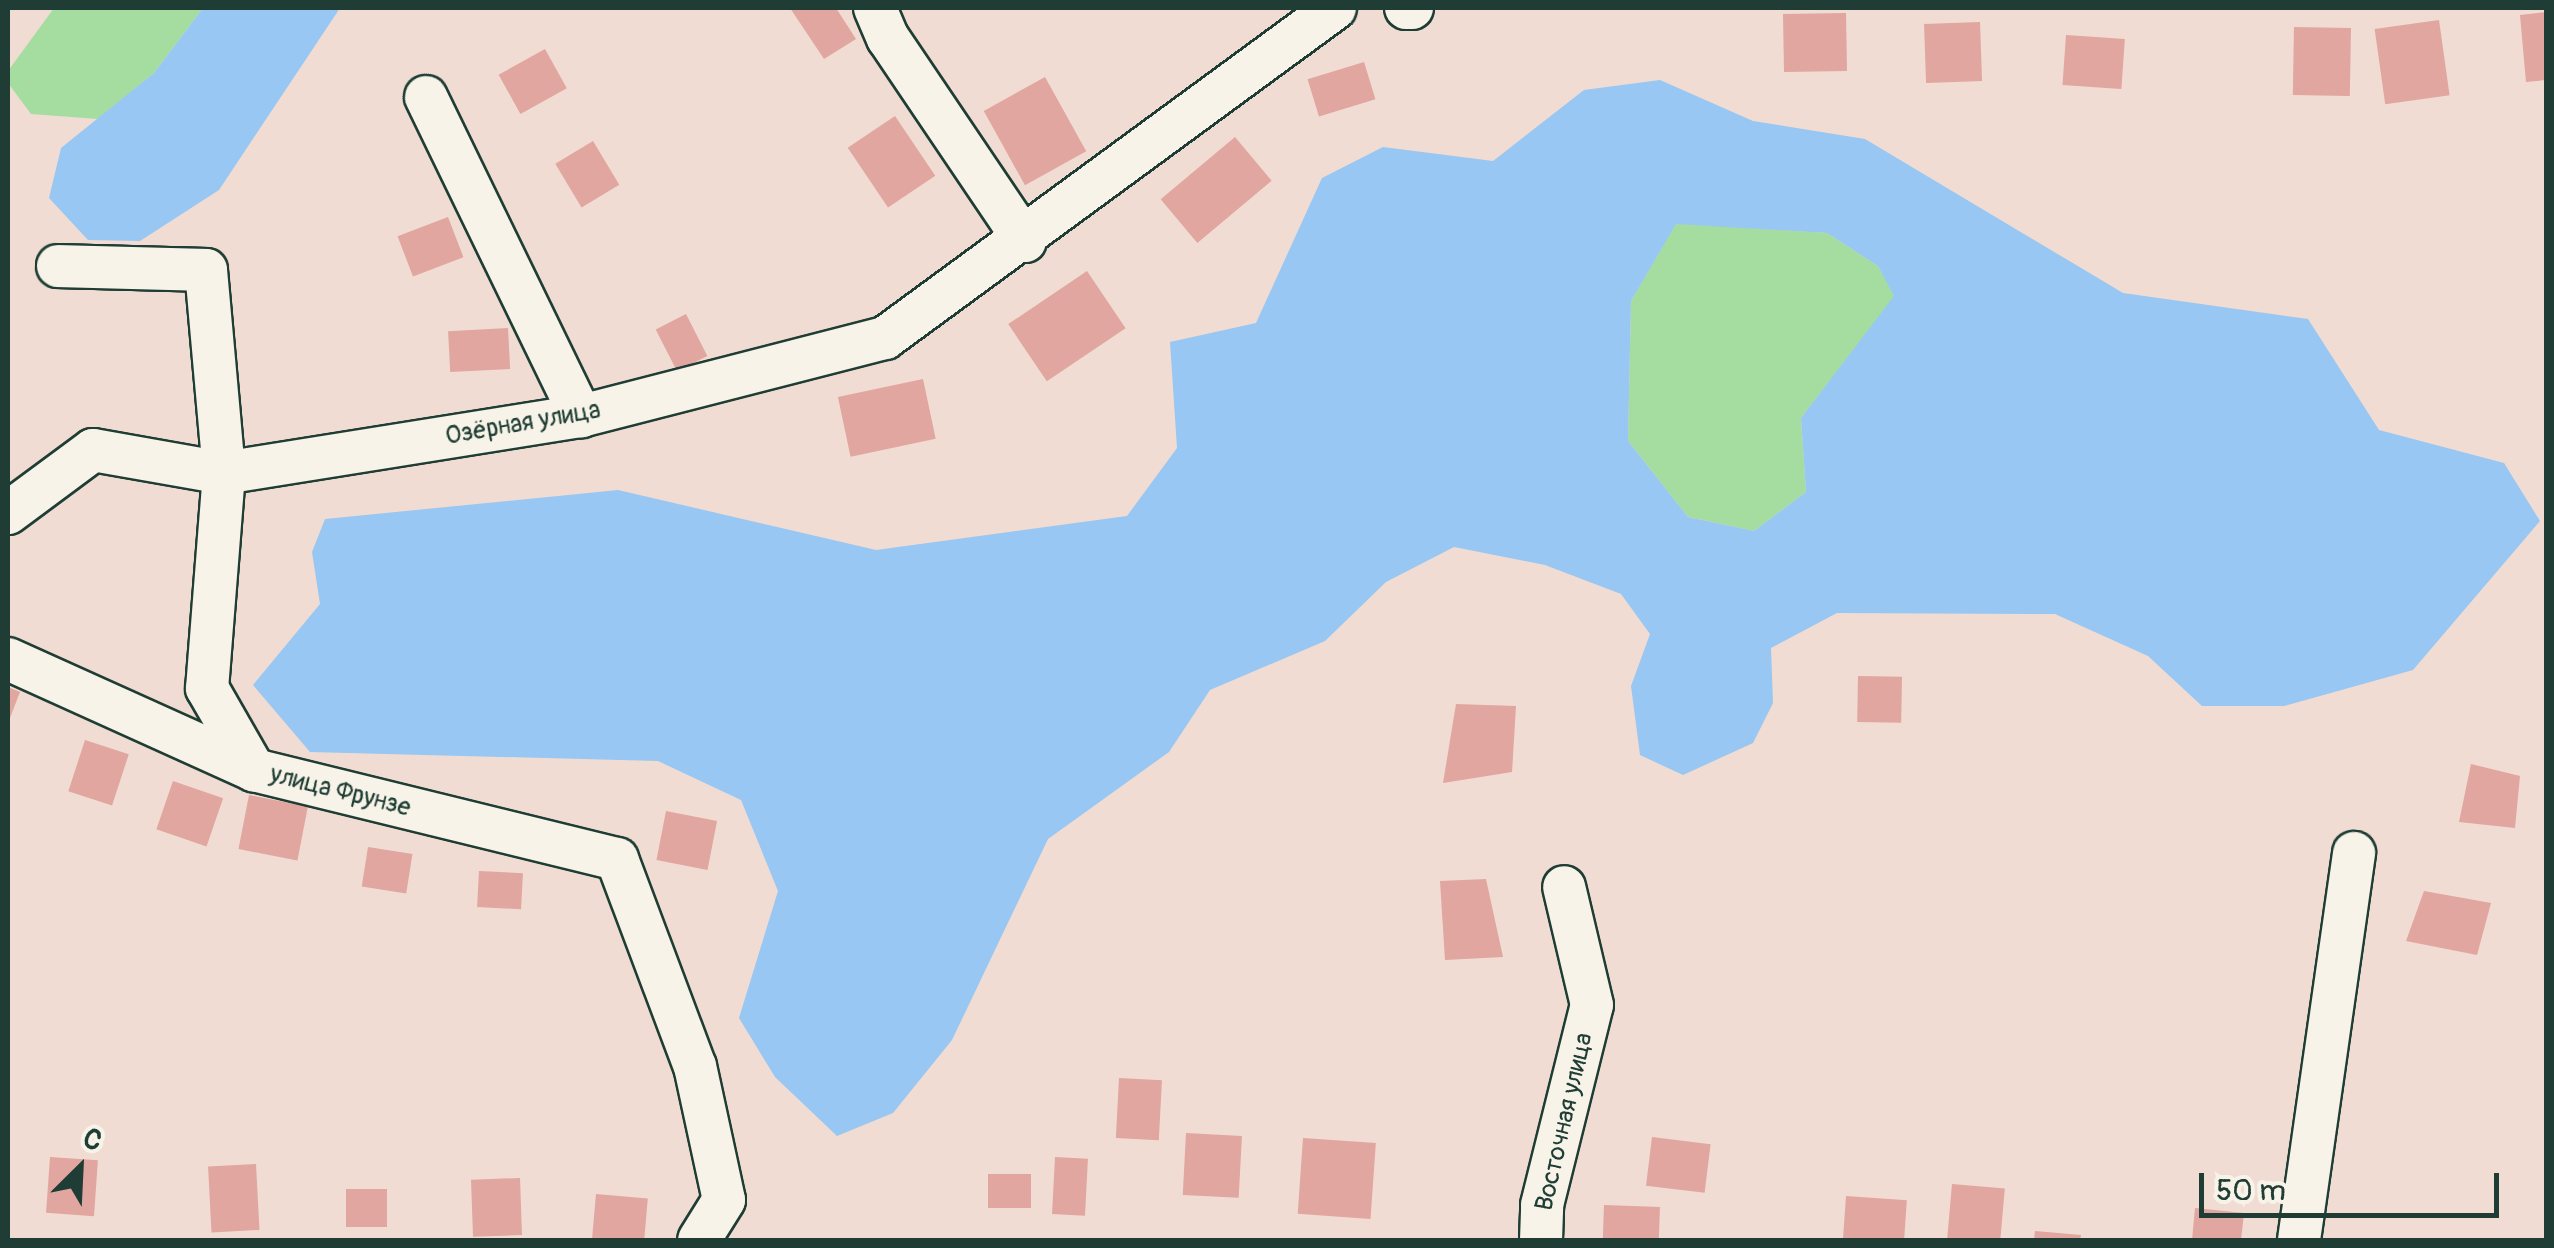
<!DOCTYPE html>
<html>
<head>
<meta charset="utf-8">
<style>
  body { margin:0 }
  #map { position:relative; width:2554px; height:1248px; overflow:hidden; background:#f0dcd2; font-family:Pangolin,sans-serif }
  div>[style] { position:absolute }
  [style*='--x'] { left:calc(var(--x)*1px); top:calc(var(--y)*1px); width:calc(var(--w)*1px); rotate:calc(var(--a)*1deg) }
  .green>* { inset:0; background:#a5dda1 }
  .water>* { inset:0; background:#97c7f2 }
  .building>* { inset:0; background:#e0a69f; transform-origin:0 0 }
  .roads { filter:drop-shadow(2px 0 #1f3d34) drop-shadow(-2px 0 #1f3d34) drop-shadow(0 2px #1f3d34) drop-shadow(0 -2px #1f3d34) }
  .minor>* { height:42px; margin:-21px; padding:0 21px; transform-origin:21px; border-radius:21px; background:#f7f3e8 }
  span { translate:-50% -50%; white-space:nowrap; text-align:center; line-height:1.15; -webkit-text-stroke:9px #f7f3e8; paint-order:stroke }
  .street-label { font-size:25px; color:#1f3d34 }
  .frame { position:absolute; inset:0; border:10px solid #1f3d34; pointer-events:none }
  .north { position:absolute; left:30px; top:1118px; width:100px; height:100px; -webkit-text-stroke:8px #f7f3e8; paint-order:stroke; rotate:24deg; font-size:28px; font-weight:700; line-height:40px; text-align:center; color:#1f3d34 }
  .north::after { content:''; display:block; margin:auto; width:35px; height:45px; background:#1f3d34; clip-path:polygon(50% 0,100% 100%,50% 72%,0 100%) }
  .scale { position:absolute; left:2199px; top:1173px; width:300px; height:45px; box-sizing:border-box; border:5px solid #1f3d34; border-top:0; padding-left:12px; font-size:30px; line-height:35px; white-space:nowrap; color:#1f3d34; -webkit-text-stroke:8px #f7f3e8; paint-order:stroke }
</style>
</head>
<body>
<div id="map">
  <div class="green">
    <div style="clip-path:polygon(54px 8px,203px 8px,154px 73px,98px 119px,31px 114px,8px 83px,8px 71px)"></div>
    <div style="clip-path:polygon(1676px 223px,1827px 233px,1878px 266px,1895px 296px,1801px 418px,1806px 492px,1754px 531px,1688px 517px,1628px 441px,1631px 301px)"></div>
  </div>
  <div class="water">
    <div style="clip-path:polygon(203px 8px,340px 8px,219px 190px,140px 241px,88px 240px,49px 198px,61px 148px,154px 73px)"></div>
    <div style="clip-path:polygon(evenodd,1660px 80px,1753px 121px,1865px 139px,2123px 293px,2308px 319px,2379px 430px,2504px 463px,2540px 521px,2413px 670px,2284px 706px,2202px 706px,2148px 656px,2055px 614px,1837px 613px,1771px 648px,1773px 703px,1753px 743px,1683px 775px,1640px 755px,1631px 686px,1650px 634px,1621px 594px,1545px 565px,1454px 547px,1386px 582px,1325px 641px,1210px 690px,1169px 752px,1048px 839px,952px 1040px,893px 1113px,837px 1136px,775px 1077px,739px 1018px,778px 891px,741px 800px,658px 761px,310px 752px,253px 685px,320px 604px,312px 552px,325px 519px,618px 490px,876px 550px,1127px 516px,1177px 448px,1170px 342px,1256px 323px,1322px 178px,1383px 147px,1493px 161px,1584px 90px,1660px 80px,1676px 224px,1827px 233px,1878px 266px,1894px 296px,1801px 418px,1806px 492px,1754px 531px,1688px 517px,1628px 441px,1631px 301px,1676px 224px)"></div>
  </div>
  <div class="building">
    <div style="clip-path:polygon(790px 8px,836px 8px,856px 39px,824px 59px)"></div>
    <div style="clip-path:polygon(2546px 12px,2546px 80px,2526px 82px,2520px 15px)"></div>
    <div style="left:1846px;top:13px;width:58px;height:63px;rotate:89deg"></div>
    <div style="left:2439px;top:20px;width:76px;height:65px;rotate:82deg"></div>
    <div style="left:1980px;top:22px;width:59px;height:56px;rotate:88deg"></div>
    <div style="left:2294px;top:27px;width:57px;height:68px;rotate:1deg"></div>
    <div style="left:2066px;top:35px;width:59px;height:50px;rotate:4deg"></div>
    <div style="left:545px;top:49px;width:45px;height:53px;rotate:61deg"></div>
    <div style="left:1364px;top:62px;width:39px;height:59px;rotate:73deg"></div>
    <div style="left:1045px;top:77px;width:85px;height:70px;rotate:61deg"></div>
    <div style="left:895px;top:116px;width:72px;height:57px;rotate:56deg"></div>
    <div style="left:1235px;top:137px;width:57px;height:97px;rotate:50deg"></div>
    <div style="left:593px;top:141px;width:51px;height:44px;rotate:59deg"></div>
    <div style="left:448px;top:217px;width:43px;height:54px;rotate:69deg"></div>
    <div style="left:1087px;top:271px;width:69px;height:95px;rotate:56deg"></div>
    <div style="left:686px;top:314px;width:47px;height:34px;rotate:63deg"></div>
    <div style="left:508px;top:328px;width:41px;height:60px;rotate:87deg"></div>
    <div style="left:923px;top:379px;width:61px;height:87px;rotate:78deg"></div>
    <div style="left:1858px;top:676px;width:44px;height:46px;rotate:1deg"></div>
    <div style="clip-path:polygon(8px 687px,20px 692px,8px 723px)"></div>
    <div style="clip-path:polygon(1456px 704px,1516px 706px,1512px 772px,1443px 783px)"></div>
    <div style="left:85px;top:740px;width:46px;height:54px;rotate:18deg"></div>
    <div style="clip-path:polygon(2471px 764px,2520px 776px,2515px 828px,2459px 822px)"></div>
    <div style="left:173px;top:781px;width:53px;height:51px;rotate:19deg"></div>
    <div style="left:249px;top:795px;width:60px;height:55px;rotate:11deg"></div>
    <div style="left:666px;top:811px;width:52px;height:50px;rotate:11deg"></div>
    <div style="left:368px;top:847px;width:45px;height:40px;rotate:9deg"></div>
    <div style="left:479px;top:871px;width:44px;height:36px;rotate:3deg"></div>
    <div style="clip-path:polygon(1486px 879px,1503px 957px,1445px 960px,1440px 881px)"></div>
    <div style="clip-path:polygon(2424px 891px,2491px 903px,2477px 955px,2406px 941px)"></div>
    <div style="left:1119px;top:1078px;width:43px;height:60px;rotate:3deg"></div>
    <div style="left:1186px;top:1133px;width:56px;height:62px;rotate:3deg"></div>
    <div style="left:1652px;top:1137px;width:59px;height:49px;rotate:7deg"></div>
    <div style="left:1303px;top:1138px;width:73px;height:76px;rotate:4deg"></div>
    <div style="left:50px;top:1157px;width:48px;height:56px;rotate:4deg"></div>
    <div style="left:1055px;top:1157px;width:33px;height:57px;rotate:3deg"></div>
    <div style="left:256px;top:1164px;width:66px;height:48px;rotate:87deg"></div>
    <div style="left:988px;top:1174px;width:43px;height:34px"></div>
    <div style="left:520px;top:1178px;width:57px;height:49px;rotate:88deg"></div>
    <div style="left:1952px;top:1184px;width:53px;height:56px;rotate:5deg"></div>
    <div style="left:346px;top:1189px;width:41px;height:38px"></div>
    <div style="left:596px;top:1194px;width:52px;height:46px;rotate:5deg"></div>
    <div style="left:1846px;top:1196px;width:61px;height:44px;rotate:4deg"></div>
    <div style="left:1604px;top:1205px;width:56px;height:35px;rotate:2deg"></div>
    <div style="clip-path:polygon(2195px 1208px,2244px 1213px,2241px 1240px,2192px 1240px)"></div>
    <div style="clip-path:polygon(2035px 1231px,2081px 1235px,2080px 1240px,2034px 1240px)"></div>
  </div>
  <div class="roads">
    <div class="minor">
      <div style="--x:875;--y:8;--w:33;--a:67"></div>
      <div style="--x:888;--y:38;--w:245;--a:56"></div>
      <div style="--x:1406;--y:8;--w:6;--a:0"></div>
      <div style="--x:426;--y:97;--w:355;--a:64.1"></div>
      <div style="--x:58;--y:266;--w:148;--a:1.5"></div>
      <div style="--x:206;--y:270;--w:204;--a:84.9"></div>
      <div style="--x:224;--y:473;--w:216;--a:94.5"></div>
      <div style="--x:207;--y:688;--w:95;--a:60.2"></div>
      <div style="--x:254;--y:770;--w:374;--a:13.8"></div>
      <div style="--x:617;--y:859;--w:221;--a:69.4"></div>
      <div style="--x:695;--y:1066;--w:137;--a:77.8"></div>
      <div style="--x:724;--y:1200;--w:47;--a:122"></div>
      <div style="--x:8;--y:513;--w:106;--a:-36.5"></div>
      <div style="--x:93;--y:450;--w:133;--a:10"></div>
      <div style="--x:224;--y:473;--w:362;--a:-9.1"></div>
      <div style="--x:581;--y:416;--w:314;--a:-14.4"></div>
      <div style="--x:885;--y:338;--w:558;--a:-36.25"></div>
      <div style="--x:8;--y:659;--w:270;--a:24.3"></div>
      <div style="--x:1541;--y:1240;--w:35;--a:-88"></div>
      <div style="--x:1542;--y:1205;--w:206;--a:-76"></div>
      <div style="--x:1592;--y:1005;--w:121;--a:-103.3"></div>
      <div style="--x:2299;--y:1240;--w:391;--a:-81.9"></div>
    </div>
  </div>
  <div class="street-label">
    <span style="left:523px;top:424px;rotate:-10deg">Озёрная улица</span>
    <span style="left:340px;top:792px;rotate:14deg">улица Фрунзе</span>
    <span style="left:1565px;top:1122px;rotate:-77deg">Восточная улица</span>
  </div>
  <div class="frame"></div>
  <div class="north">С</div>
  <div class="scale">50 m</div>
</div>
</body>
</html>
